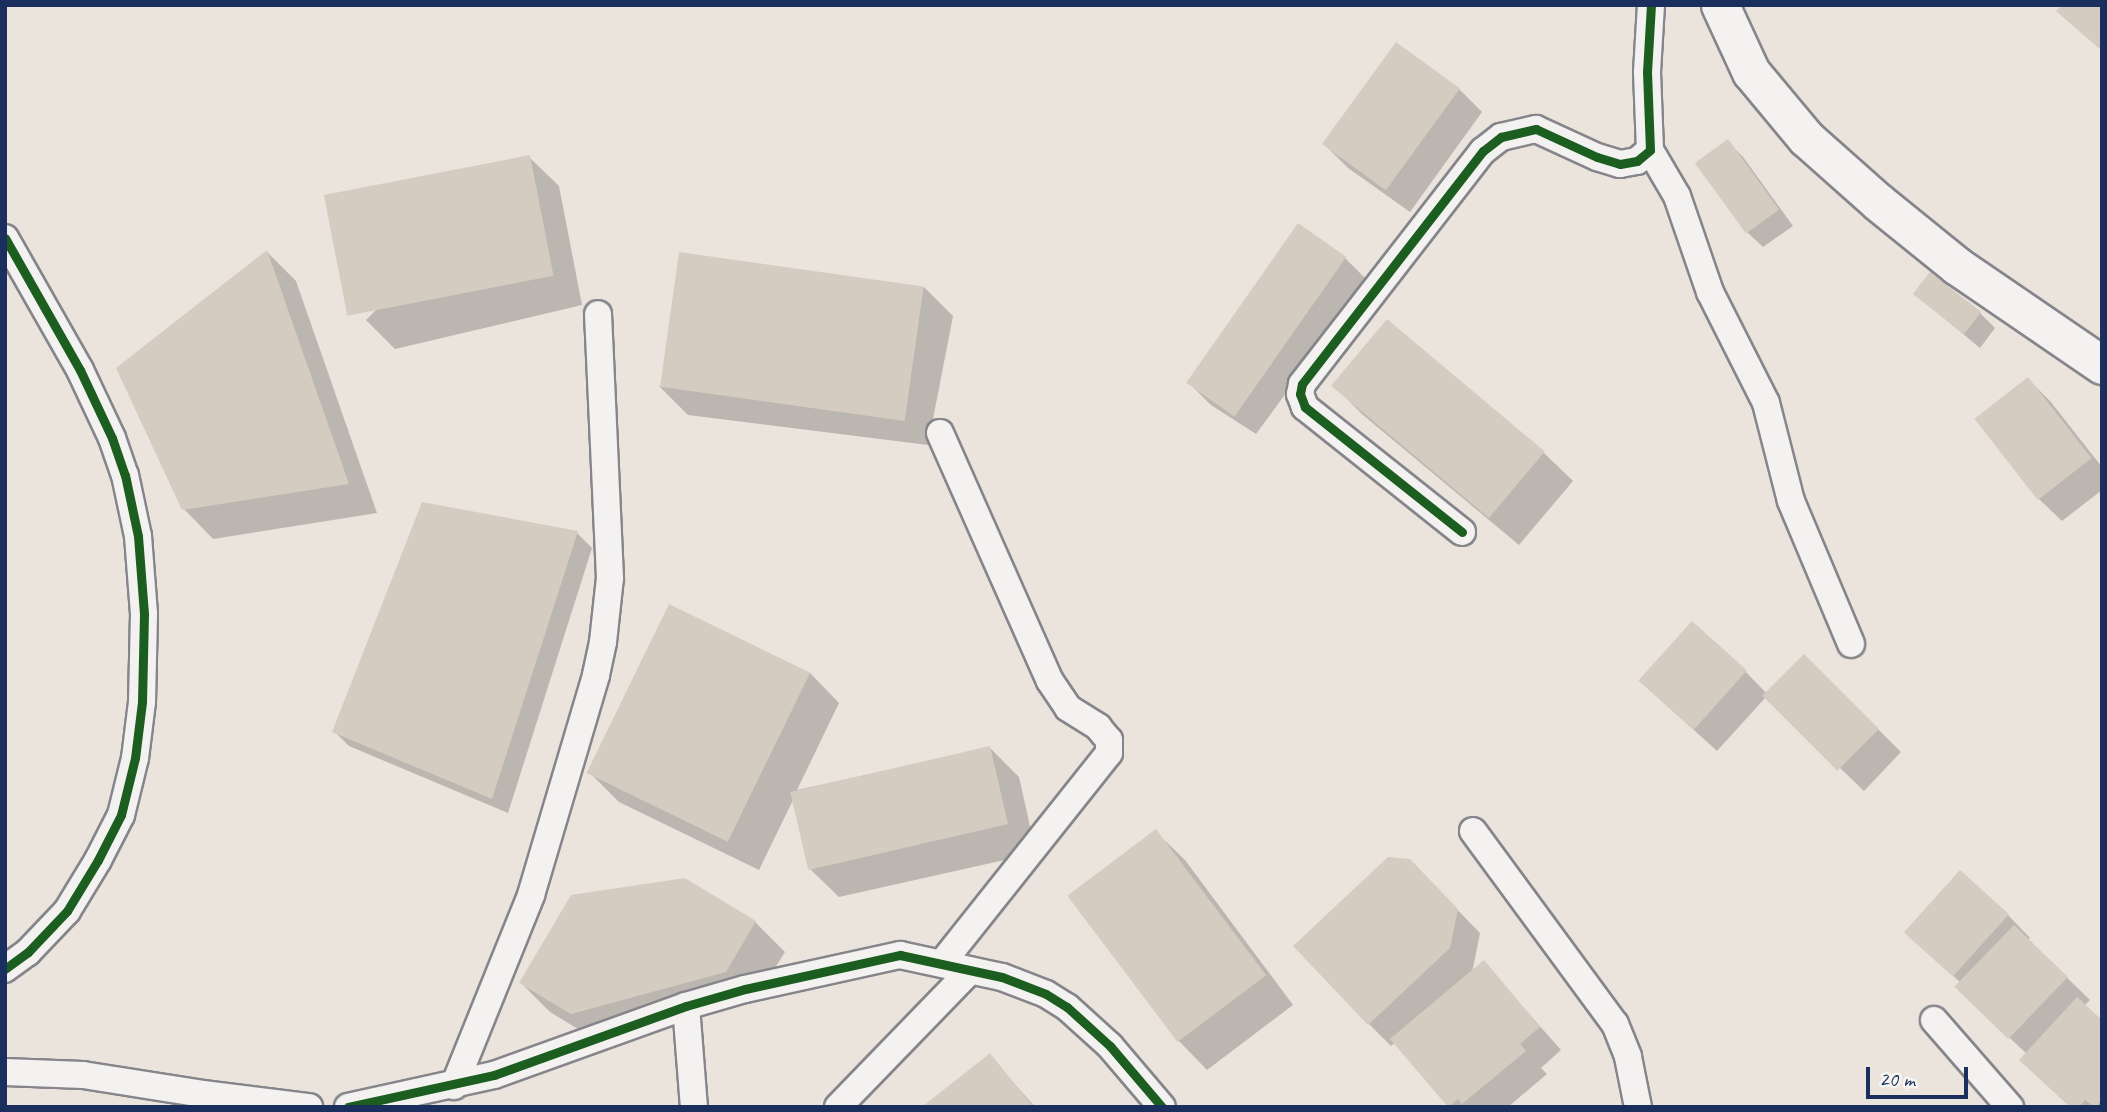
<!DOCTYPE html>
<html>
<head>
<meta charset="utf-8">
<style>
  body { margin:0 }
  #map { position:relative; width:2107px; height:1112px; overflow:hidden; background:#ebe4dc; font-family:Caveat,sans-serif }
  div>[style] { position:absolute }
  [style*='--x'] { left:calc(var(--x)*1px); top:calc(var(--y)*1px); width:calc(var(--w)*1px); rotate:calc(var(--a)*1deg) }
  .shadow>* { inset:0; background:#0003 }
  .building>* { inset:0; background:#d5ccc1; transform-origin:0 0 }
  .roads { filter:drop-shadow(2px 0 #85858b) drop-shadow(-2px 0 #85858b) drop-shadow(0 2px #85858b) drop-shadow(0 -2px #85858b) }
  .street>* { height:26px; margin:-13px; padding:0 13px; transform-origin:13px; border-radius:13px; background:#f4f2f0 }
  .secondary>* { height:37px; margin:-18.5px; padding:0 18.5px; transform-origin:18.5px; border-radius:18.5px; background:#f4f2f0 }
  .cycleway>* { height:9px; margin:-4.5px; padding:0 4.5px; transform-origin:4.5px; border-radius:4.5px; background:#1b5e20 }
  span { translate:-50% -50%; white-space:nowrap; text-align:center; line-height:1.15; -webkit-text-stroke:5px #f6f6f2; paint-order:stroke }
  .frame { position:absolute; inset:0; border:7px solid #1b2f5e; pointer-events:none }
  .scale { position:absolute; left:1866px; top:1067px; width:102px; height:32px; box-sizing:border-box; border:4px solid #1b2f5e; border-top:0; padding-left:9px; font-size:21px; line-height:24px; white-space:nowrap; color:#1b2f5e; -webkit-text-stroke:5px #f6f6f2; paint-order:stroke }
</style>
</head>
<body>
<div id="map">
  <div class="shadow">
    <div style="clip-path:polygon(1397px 44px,1459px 89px,1482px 112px,1410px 212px,1348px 168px,1325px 145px)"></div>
    <div style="clip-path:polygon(1728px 142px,1743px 157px,1793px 226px,1763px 247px,1747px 232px,1698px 163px)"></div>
    <div style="clip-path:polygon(529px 157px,559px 186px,582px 305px,395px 349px,366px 320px)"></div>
    <div style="clip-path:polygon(1298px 225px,1345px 258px,1368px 281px,1256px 434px,1211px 405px,1189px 383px)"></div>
    <div style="clip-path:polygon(267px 252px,296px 281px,377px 513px,213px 539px,184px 509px)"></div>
    <div style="clip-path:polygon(924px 287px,953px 316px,928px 445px,688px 415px,659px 386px)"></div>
    <div style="clip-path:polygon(1915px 294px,1980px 313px,1995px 328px,1980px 348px)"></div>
    <div style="clip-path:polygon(2028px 379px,2050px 401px,2102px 467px,2102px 490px,2062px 521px,2039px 499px)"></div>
    <div style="clip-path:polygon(1334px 386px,1543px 452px,1573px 481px,1519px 545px,1363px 415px)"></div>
    <div style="clip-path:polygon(577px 533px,592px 548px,508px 813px,349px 746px,334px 731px)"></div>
    <div style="clip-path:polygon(1804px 656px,1901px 752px,1864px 791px,1766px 697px,1717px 751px,1663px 702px,1746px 672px,1769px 696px)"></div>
    <div style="clip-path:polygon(810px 673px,839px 703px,797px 790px,990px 748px,1019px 777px,1036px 853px,839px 897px,809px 868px,794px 798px,759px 870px,619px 802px,590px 773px)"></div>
    <div style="clip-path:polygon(1155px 831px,1185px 860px,1293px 1005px,1207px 1070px,1178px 1040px)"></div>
    <div style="clip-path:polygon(1409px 860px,1480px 933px,1472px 973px,1484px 963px,1561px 1050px,1541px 1068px,1547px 1074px,1508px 1107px,1450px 1107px,1396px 1042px,1391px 1046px,1369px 1024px)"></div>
    <div style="clip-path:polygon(685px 880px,755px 922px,785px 952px,755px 1000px,601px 1043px,550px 1012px,521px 983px)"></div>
    <div style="clip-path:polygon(2008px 915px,2030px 938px,2028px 940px,2090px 1000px,2084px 1006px,2102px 1023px,2102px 1107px,2070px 1107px,2027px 1054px,1980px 1010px,1961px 983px,1929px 954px)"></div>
    <div style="clip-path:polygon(989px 1055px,1035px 1107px,925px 1107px)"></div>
  </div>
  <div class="building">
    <div style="clip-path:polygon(2062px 5px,2102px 5px,2102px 51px,2056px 11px)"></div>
    <div style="left:1396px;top:42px;width:79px;height:126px;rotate:36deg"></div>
    <div style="left:1728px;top:139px;width:87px;height:41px;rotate:54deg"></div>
    <div style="left:530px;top:155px;width:123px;height:210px;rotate:79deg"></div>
    <div style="left:1298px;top:223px;width:59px;height:195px;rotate:35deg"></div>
    <div style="clip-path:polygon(267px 250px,349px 484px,182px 510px,116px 368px)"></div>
    <div style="left:679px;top:252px;width:247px;height:136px;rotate:8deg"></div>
    <div style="left:1930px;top:272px;width:65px;height:28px;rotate:38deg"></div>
    <div style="left:1387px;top:319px;width:206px;height:87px;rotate:40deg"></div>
    <div style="left:2028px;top:377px;width:103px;height:68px;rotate:52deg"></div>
    <div style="clip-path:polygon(422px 502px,578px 531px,492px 799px,332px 732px)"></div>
    <div style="left:669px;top:604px;width:157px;height:188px;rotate:26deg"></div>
    <div style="left:1692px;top:621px;width:74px;height:80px;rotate:42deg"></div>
    <div style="left:1804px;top:654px;width:106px;height:59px;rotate:45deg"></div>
    <div style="left:990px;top:746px;width:80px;height:205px;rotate:77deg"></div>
    <div style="left:1156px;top:829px;width:183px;height:111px;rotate:53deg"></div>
    <div style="clip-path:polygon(1388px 857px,1410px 859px,1458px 909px,1450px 948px,1368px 1025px,1293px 946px)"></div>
    <div style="left:1960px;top:870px;width:66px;height:84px;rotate:42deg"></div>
    <div style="clip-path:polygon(685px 878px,756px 921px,726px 972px,571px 1014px,519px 983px,571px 895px)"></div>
    <div style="left:2014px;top:925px;width:75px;height:86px;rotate:44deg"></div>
    <div style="clip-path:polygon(1484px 960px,1540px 1027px,1520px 1044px,1526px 1051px,1462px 1104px,1458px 1099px,1448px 1107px,1390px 1039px)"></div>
    <div style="clip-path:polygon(2077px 997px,2102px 1020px,2102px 1100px,2095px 1107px,2085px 1100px,2079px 1107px,2070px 1107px,2019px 1060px)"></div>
    <div style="clip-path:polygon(990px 1053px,1033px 1107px,922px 1107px)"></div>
  </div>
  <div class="roads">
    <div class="street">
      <div style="--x:1650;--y:150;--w:53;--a:59.6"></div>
      <div style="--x:1677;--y:196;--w:102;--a:71"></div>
      <div style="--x:1710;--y:292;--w:124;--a:63.2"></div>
      <div style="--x:1766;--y:403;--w:101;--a:75.7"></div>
      <div style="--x:1791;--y:501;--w:155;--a:67.2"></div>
      <div style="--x:5;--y:238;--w:152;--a:60.4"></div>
      <div style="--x:80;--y:370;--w:75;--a:64.8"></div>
      <div style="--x:112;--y:438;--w:39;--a:71"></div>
      <div style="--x:125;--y:475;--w:62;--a:78"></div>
      <div style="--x:138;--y:536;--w:78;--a:85.6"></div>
      <div style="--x:144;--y:614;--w:88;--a:91.3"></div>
      <div style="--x:142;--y:702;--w:56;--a:97.1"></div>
      <div style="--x:135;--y:758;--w:59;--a:103.8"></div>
      <div style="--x:121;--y:815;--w:51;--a:117.1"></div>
      <div style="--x:98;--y:860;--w:60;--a:121.3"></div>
      <div style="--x:67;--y:911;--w:57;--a:133.6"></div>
      <div style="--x:28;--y:952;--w:29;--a:144"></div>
      <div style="--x:940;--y:433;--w:271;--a:66.1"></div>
      <div style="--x:1050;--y:681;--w:32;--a:56"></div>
      <div style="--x:1068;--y:708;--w:36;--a:32"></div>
      <div style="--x:1098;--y:727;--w:17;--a:50"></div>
      <div style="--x:1109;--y:740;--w:13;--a:90"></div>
      <div style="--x:1109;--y:753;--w:268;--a:128.5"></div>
      <div style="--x:1462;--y:532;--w:201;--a:-141.5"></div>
      <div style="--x:1305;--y:407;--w:14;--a:-111"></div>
      <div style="--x:1300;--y:394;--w:10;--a:-79"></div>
      <div style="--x:1302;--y:384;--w:295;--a:-52.2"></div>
      <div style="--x:1483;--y:151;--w:23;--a:-38"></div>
      <div style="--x:1501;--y:137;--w:36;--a:-13"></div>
      <div style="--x:1536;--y:129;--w:67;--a:24.7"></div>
      <div style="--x:1597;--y:157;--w:24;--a:17"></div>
      <div style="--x:1620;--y:164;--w:17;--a:-10"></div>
      <div style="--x:1637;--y:161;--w:17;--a:-40"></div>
      <div style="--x:1650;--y:150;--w:78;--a:-92.2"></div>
      <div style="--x:1647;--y:72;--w:67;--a:-86.6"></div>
      <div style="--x:1473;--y:831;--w:240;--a:53.7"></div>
      <div style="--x:1615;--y:1024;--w:35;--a:68"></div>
      <div style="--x:1628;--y:1057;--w:51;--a:78.7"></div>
      <div style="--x:686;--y:1006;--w:101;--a:85.5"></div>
      <div style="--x:1934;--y:1020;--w:116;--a:48.9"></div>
      <div style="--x:5;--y:1072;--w:78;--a:2.2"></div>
      <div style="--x:83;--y:1075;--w:121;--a:9"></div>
      <div style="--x:203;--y:1094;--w:107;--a:7"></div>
      <div style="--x:454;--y:1086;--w:206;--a:-68"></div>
      <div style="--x:531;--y:895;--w:229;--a:-73.5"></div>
      <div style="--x:596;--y:675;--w:34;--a:-78"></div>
      <div style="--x:603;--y:642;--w:64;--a:-83.8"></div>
      <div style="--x:610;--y:578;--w:264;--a:-92.6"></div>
      <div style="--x:348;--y:1107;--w:149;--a:-12.4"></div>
      <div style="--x:494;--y:1075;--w:204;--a:-19.8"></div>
      <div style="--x:686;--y:1006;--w:61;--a:-16.1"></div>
      <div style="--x:745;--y:989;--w:159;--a:-12.4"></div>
      <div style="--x:900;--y:955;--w:104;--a:12.2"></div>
      <div style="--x:1002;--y:977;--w:47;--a:21.1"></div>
      <div style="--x:1046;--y:994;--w:25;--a:32"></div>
      <div style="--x:1067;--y:1007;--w:58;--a:42.2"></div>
      <div style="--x:1110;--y:1046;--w:80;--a:49.6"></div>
      <div style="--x:838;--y:1107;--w:190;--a:-45.9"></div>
    </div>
    <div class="secondary">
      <div style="--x:1720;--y:5;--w:74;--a:65.2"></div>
      <div style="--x:1751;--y:72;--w:86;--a:50.2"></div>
      <div style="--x:1806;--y:138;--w:96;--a:41.6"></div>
      <div style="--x:1878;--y:202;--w:102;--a:39"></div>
      <div style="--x:1957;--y:266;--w:176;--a:34.3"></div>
    </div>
  </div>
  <div class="cycleway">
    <div style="--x:5;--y:238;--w:152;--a:60.4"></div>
    <div style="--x:80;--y:370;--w:75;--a:64.8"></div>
    <div style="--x:112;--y:438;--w:39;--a:71"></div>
    <div style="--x:125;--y:475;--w:62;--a:78"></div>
    <div style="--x:138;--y:536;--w:78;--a:85.6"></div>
    <div style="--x:144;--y:614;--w:88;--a:91.3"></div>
    <div style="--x:142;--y:702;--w:56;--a:97.1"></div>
    <div style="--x:135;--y:758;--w:59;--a:103.8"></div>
    <div style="--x:121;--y:815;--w:51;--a:117.1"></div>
    <div style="--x:98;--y:860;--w:60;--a:121.3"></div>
    <div style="--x:67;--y:911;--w:57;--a:133.6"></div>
    <div style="--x:28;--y:952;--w:29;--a:144"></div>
    <div style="--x:1462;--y:532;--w:201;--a:-141.5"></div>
    <div style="--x:1305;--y:407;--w:14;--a:-111"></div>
    <div style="--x:1300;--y:394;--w:10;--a:-79"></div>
    <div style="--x:1302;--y:384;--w:295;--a:-52.2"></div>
    <div style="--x:1483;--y:151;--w:23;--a:-38"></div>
    <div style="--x:1501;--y:137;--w:36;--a:-13"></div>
    <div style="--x:1536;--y:129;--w:67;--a:24.7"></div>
    <div style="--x:1597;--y:157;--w:24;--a:17"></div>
    <div style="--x:1620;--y:164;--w:17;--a:-10"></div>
    <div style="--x:1637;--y:161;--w:17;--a:-40"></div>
    <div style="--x:1650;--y:150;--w:78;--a:-92.2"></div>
    <div style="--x:1647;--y:72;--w:67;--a:-86.6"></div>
    <div style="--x:348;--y:1107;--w:149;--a:-12.4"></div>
    <div style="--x:494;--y:1075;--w:204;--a:-19.8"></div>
    <div style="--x:686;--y:1006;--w:61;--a:-16.1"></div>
    <div style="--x:745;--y:989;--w:159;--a:-12.4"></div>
    <div style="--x:900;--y:955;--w:104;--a:12.2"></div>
    <div style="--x:1002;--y:977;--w:47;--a:21.1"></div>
    <div style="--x:1046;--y:994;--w:25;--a:32"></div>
    <div style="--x:1067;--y:1007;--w:58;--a:42.2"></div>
    <div style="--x:1110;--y:1046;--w:80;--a:49.6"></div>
  </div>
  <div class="frame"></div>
  <div class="scale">20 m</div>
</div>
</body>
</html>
